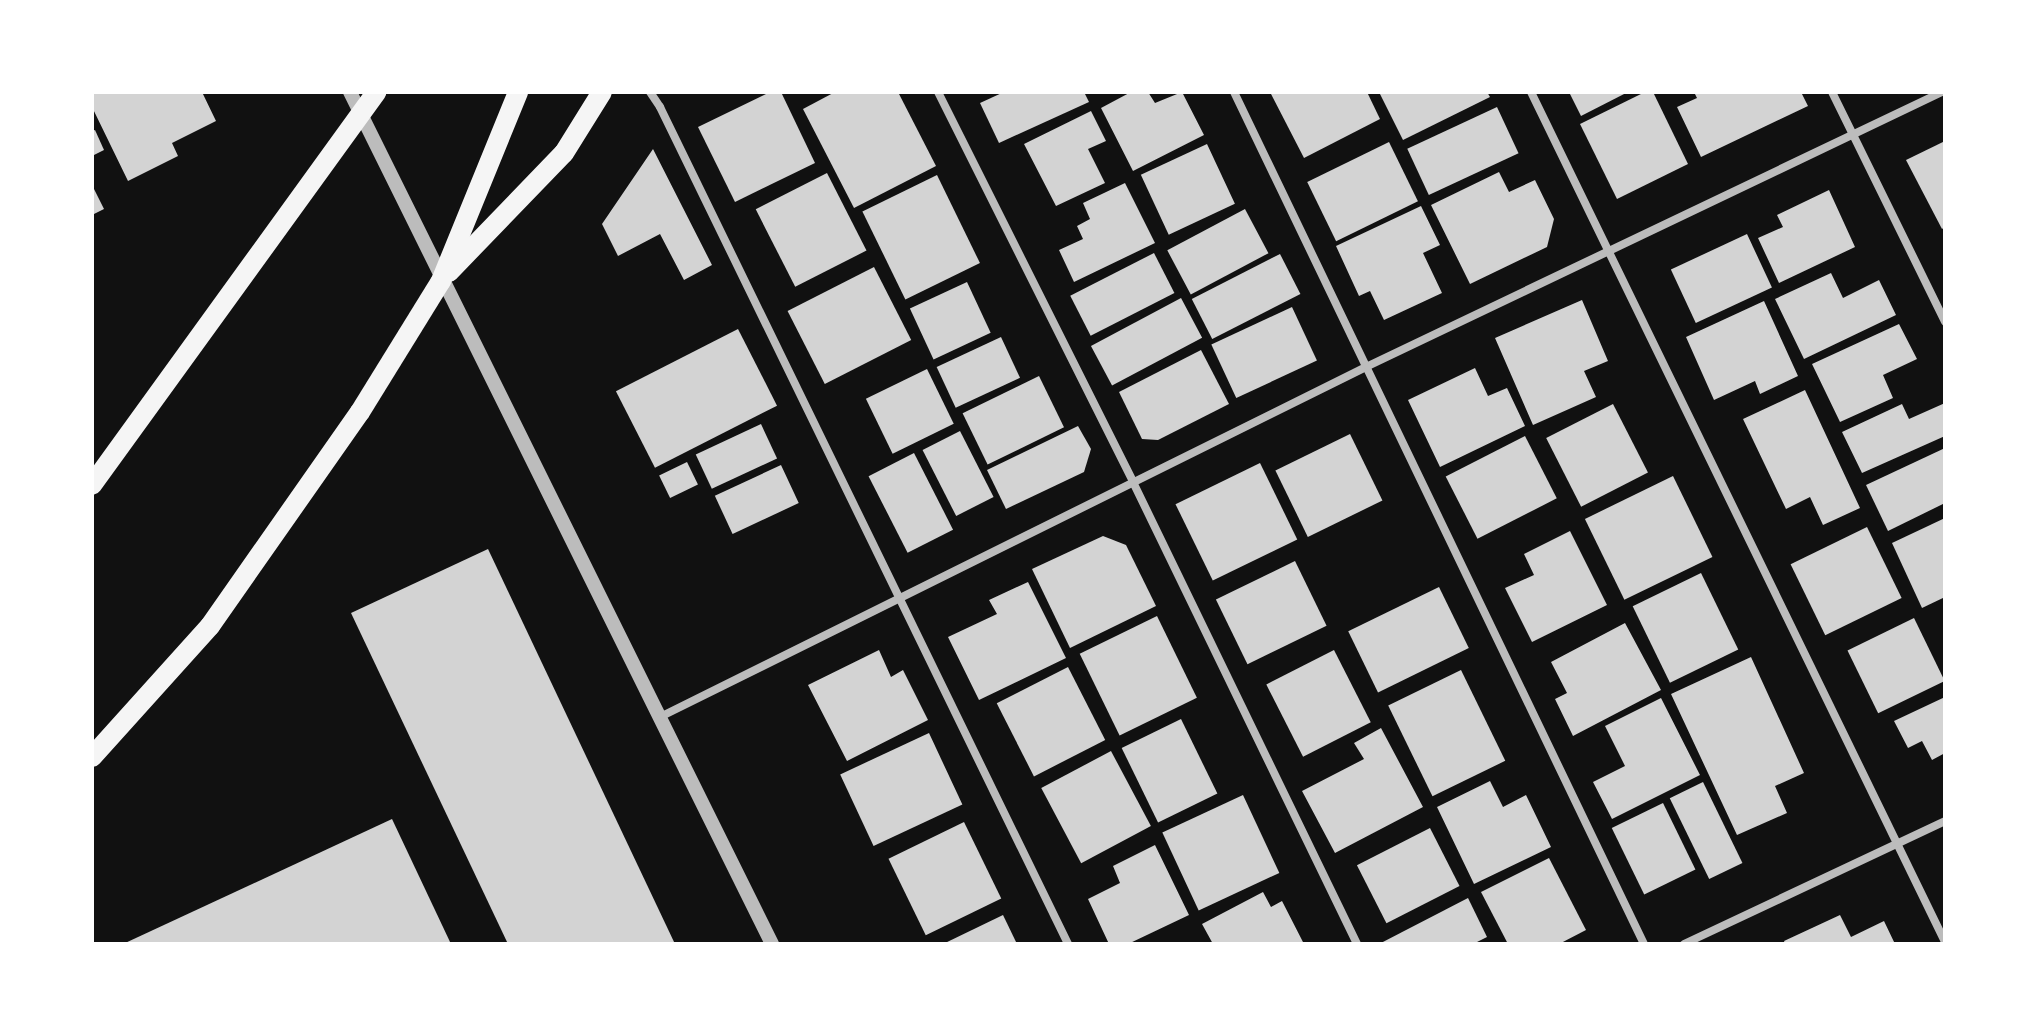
<!DOCTYPE html>
<html>
<head>
<meta charset="utf-8">
<style>
  body { margin:0 }
  #map { position:relative; width:2037px; height:1036px; overflow:hidden; background:#111; font-family:Quicksand,sans-serif }
  div>[style] { position:absolute }
  [style*='--x'] { left:calc(var(--x)*1px); top:calc(var(--y)*1px); width:calc(var(--w)*1px); rotate:calc(var(--a)*1deg) }
  .building>* { inset:0; background:#d3d3d3; transform-origin:0 0 }
  .minor>* { height:8px; margin:-4px; padding:0 4px; transform-origin:4px; border-radius:4px; background:#bcbcbc }
  .tertiary>* { height:14px; margin:-7px; padding:0 7px; transform-origin:7px; border-radius:7px; background:#bcbcbc }
  .primary>* { height:20px; margin:-10px; padding:0 10px; transform-origin:10px; border-radius:10px; background:#f5f5f5 }
  span { translate:-50% -50%; white-space:nowrap; text-align:center; line-height:1.15; -webkit-text-stroke:7px #fff; paint-order:stroke }
  .frame { position:absolute; inset:0; border:94px solid #fff; pointer-events:none }
</style>
</head>
<body>
<div id="map">
  <div class="building">
    <div style="clip-path:polygon(92px 92px,202px 92px,216px 121px,172px 143px,178px 156px,128px 181px,92px 107px)"></div>
    <div style="clip-path:polygon(770px 92px,781px 92px,815px 163px,735px 202px,698px 127px)"></div>
    <div style="clip-path:polygon(835px 92px,898px 92px,936px 166px,854px 208px,803px 109px)"></div>
    <div style="clip-path:polygon(1004px 92px,1084px 92px,1089px 102px,999px 143px,980px 103px)"></div>
    <div style="clip-path:polygon(1131px 92px,1148px 92px,1155px 103px,1182px 92px,1204px 135px,1133px 171px,1101px 108px)"></div>
    <div style="clip-path:polygon(1270px 92px,1367px 92px,1380px 119px,1304px 158px)"></div>
    <div style="clip-path:polygon(1379px 92px,1487px 92px,1490px 97px,1403px 140px)"></div>
    <div style="clip-path:polygon(1569px 92px,1628px 92px,1581px 116px)"></div>
    <div style="clip-path:polygon(1645px 92px,1653px 92px,1688px 164px,1617px 199px,1580px 124px)"></div>
    <div style="clip-path:polygon(1694px 92px,1801px 92px,1808px 106px,1701px 157px,1677px 107px,1697px 98px)"></div>
    <div style="left:1497px;top:107px;width:51px;height:99px;rotate:65deg"></div>
    <div style="clip-path:polygon(1091px 111px,1106px 141px,1088px 149px,1105px 183px,1056px 206px,1024px 144px)"></div>
    <div style="clip-path:polygon(95px 130px,104px 150px,92px 156px,92px 131px)"></div>
    <div style="clip-path:polygon(1945px 141px,1945px 227px,1942px 229px,1906px 160px)"></div>
    <div style="left:1389px;top:142px;width:66px;height:91px;rotate:64deg"></div>
    <div style="left:1207px;top:144px;width:66px;height:73px;rotate:65deg"></div>
    <div style="clip-path:polygon(653px 149px,712px 265px,684px 280px,660px 234px,618px 256px,602px 224px)"></div>
    <div style="clip-path:polygon(1499px 172px,1509px 192px,1535px 180px,1554px 219px,1547px 247px,1470px 284px,1431px 205px)"></div>
    <div style="left:827px;top:173px;width:87px;height:80px;rotate:63deg"></div>
    <div style="left:937px;top:175px;width:98px;height:83px;rotate:64deg"></div>
    <div style="clip-path:polygon(1125px 183px,1155px 243px,1074px 282px,1059px 250px,1083px 239px,1077px 226px,1090px 219px,1083px 203px)"></div>
    <div style="clip-path:polygon(92px 185px,104px 209px,92px 215px)"></div>
    <div style="clip-path:polygon(1829px 190px,1855px 247px,1779px 283px,1758px 238px,1783px 227px,1777px 215px)"></div>
    <div style="clip-path:polygon(1421px 206px,1440px 245px,1423px 253px,1442px 293px,1384px 320px,1370px 291px,1359px 296px,1336px 246px)"></div>
    <div style="left:1245px;top:209px;width:50px;height:88px;rotate:62deg"></div>
    <div style="left:1747px;top:234px;width:59px;height:84px;rotate:65deg"></div>
    <div style="left:1154px;top:253px;width:45px;height:94px;rotate:63deg"></div>
    <div style="left:1280px;top:254px;width:45px;height:99px;rotate:63deg"></div>
    <div style="left:874px;top:267px;width:82px;height:97px;rotate:63deg"></div>
    <div style="clip-path:polygon(1831px 273px,1843px 298px,1879px 280px,1896px 315px,1804px 359px,1775px 299px)"></div>
    <div style="left:967px;top:282px;width:56px;height:63px;rotate:65deg"></div>
    <div style="left:1181px;top:298px;width:45px;height:102px;rotate:62deg"></div>
    <div style="clip-path:polygon(1582px 300px,1608px 361px,1584px 371px,1596px 397px,1533px 425px,1495px 338px)"></div>
    <div style="clip-path:polygon(1764px 301px,1798px 376px,1760px 394px,1755px 381px,1714px 400px,1686px 337px)"></div>
    <div style="left:1292px;top:307px;width:59px;height:89px;rotate:65deg"></div>
    <div style="clip-path:polygon(1899px 324px,1917px 359px,1883px 375px,1893px 398px,1840px 422px,1812px 364px)"></div>
    <div style="left:738px;top:329px;width:86px;height:137px;rotate:63deg"></div>
    <div style="left:1001px;top:337px;width:45px;height:71px;rotate:65deg"></div>
    <div style="clip-path:polygon(1201px 350px,1229px 404px,1158px 440px,1142px 439px,1119px 392px)"></div>
    <div style="clip-path:polygon(1475px 368px,1488px 396px,1507px 388px,1525px 426px,1440px 467px,1408px 400px)"></div>
    <div style="left:927px;top:369px;width:61px;height:68px;rotate:64deg"></div>
    <div style="left:1039px;top:376px;width:57px;height:85px;rotate:64deg"></div>
    <div style="clip-path:polygon(1805px 390px,1860px 508px,1823px 525px,1810px 497px,1786px 509px,1743px 419px)"></div>
    <div style="clip-path:polygon(1945px 403px,1945px 436px,1862px 473px,1842px 432px,1902px 404px,1909px 419px)"></div>
    <div style="left:1613px;top:404px;width:77px;height:75px;rotate:63deg"></div>
    <div style="left:761px;top:424px;width:38px;height:72px;rotate:65deg"></div>
    <div style="clip-path:polygon(1078px 426px,1091px 449px,1084px 472px,1006px 509px,987px 470px)"></div>
    <div style="left:960px;top:431px;width:74px;height:42px;rotate:63deg"></div>
    <div style="left:1350px;top:434px;width:74px;height:83px;rotate:64deg"></div>
    <div style="left:1525px;top:436px;width:70px;height:89px;rotate:63deg"></div>
    <div style="clip-path:polygon(1945px 448px,1945px 503px,1888px 531px,1866px 485px)"></div>
    <div style="left:914px;top:453px;width:86px;height:51px;rotate:63deg"></div>
    <div style="left:687px;top:462px;width:25px;height:31px;rotate:64deg"></div>
    <div style="left:1260px;top:463px;width:85px;height:94px;rotate:64deg"></div>
    <div style="left:781px;top:465px;width:42px;height:73px;rotate:65deg"></div>
    <div style="left:1673px;top:476px;width:90px;height:98px;rotate:64deg"></div>
    <div style="clip-path:polygon(1945px 518px,1945px 597px,1922px 608px,1892px 543px)"></div>
    <div style="left:1867px;top:527px;width:79px;height:85px;rotate:64deg"></div>
    <div style="clip-path:polygon(1570px 531px,1607px 605px,1532px 642px,1505px 588px,1534px 575px,1524px 554px)"></div>
    <div style="clip-path:polygon(1103px 536px,1126px 545px,1156px 606px,1070px 648px,1032px 569px)"></div>
    <div style="clip-path:polygon(488px 549px,675px 944px,508px 944px,351px 613px)"></div>
    <div style="left:1295px;top:561px;width:72px;height:88px;rotate:64deg"></div>
    <div style="left:1701px;top:573px;width:85px;height:76px;rotate:64deg"></div>
    <div style="clip-path:polygon(1028px 582px,1066px 658px,979px 700px,948px 637px,997px 614px,989px 600px)"></div>
    <div style="left:1439px;top:587px;width:68px;height:101px;rotate:64deg"></div>
    <div style="left:1157px;top:616px;width:91px;height:86px;rotate:64deg"></div>
    <div style="left:1914px;top:618px;width:70px;height:74px;rotate:64deg"></div>
    <div style="clip-path:polygon(1625px 623px,1661px 690px,1573px 736px,1555px 699px,1567px 693px,1551px 662px)"></div>
    <div style="clip-path:polygon(879px 650px,891px 677px,903px 670px,928px 720px,847px 761px,808px 685px)"></div>
    <div style="left:1334px;top:650px;width:81px;height:76px;rotate:63deg"></div>
    <div style="clip-path:polygon(1751px 657px,1804px 773px,1775px 786px,1787px 813px,1737px 835px,1671px 694px)"></div>
    <div style="left:1068px;top:667px;width:82px;height:80px;rotate:63deg"></div>
    <div style="left:1461px;top:670px;width:101px;height:81px;rotate:64deg"></div>
    <div style="clip-path:polygon(1945px 697px,1945px 753px,1932px 760px,1922px 741px,1908px 748px,1894px 721px)"></div>
    <div style="clip-path:polygon(1661px 698px,1700px 775px,1612px 819px,1593px 782px,1625px 766px,1605px 726px)"></div>
    <div style="left:1181px;top:719px;width:83px;height:66px;rotate:64deg"></div>
    <div style="clip-path:polygon(1381px 728px,1423px 807px,1335px 853px,1302px 791px,1364px 759px,1354px 743px)"></div>
    <div style="left:929px;top:733px;width:79px;height:98px;rotate:65deg"></div>
    <div style="left:1111px;top:751px;width:85px;height:79px;rotate:62deg"></div>
    <div style="clip-path:polygon(1490px 781px,1503px 807px,1526px 795px,1551px 847px,1474px 884px,1437px 807px)"></div>
    <div style="left:1703px;top:782px;width:90px;height:37px;rotate:64deg"></div>
    <div style="left:1243px;top:795px;width:86px;height:89px;rotate:65deg"></div>
    <div style="left:1663px;top:803px;width:74px;height:57px;rotate:64deg"></div>
    <div style="clip-path:polygon(392px 819px,451px 944px,123px 944px)"></div>
    <div style="left:964px;top:822px;width:85px;height:84px;rotate:64deg"></div>
    <div style="left:1430px;top:828px;width:65px;height:82px;rotate:63deg"></div>
    <div style="clip-path:polygon(1155px 845px,1189px 915px,1128px 944px,1109px 944px,1088px 899px,1120px 883px,1113px 866px)"></div>
    <div style="clip-path:polygon(1549px 858px,1586px 930px,1559px 944px,1508px 944px,1481px 892px)"></div>
    <div style="clip-path:polygon(1263px 892px,1271px 907px,1282px 901px,1304px 944px,1213px 944px,1202px 924px)"></div>
    <div style="clip-path:polygon(1468px 898px,1487px 937px,1473px 944px,1379px 944px)"></div>
    <div style="clip-path:polygon(1003px 915px,1017px 944px,943px 944px)"></div>
    <div style="clip-path:polygon(1840px 915px,1851px 937px,1884px 921px,1895px 944px,1785px 944px,1784px 941px)"></div>
  </div>
  <div class="minor">
    <div style="--x:650;--y:92;--w:18;--a:56"></div>
    <div style="--x:660;--y:107;--w:931;--a:64.01"></div>
    <div style="--x:938;--y:92;--w:436;--a:63.4"></div>
    <div style="--x:1133;--y:482;--w:513;--a:64.13"></div>
    <div style="--x:1234;--y:92;--w:946;--a:64.3"></div>
    <div style="--x:1531;--y:92;--w:945;--a:64.03"></div>
    <div style="--x:1832;--y:92;--w:256;--a:63.8"></div>
    <div style="--x:660;--y:717;--w:790;--a:-26.37"></div>
    <div style="--x:1368;--y:366;--w:636;--a:-25.52"></div>
    <div style="--x:1684;--y:944;--w:289;--a:-25.2"></div>
  </div>
  <div class="tertiary">
    <div style="--x:350;--y:92;--w:951;--a:63.65"></div>
  </div>
  <div class="primary">
    <div style="--x:449;--y:272;--w:165;--a:-46"></div>
    <div style="--x:564;--y:153;--w:72;--a:-58.1"></div>
    <div style="--x:92;--y:485;--w:485;--a:-54.1"></div>
    <div style="--x:92;--y:757;--w:176;--a:-48"></div>
    <div style="--x:210;--y:626;--w:261;--a:-55"></div>
    <div style="--x:360;--y:412;--w:154;--a:-58.3"></div>
    <div style="--x:441;--y:281;--w:204;--a:-67.8"></div>
  </div>
  <div class="frame"></div>
</div>
</body>
</html>
